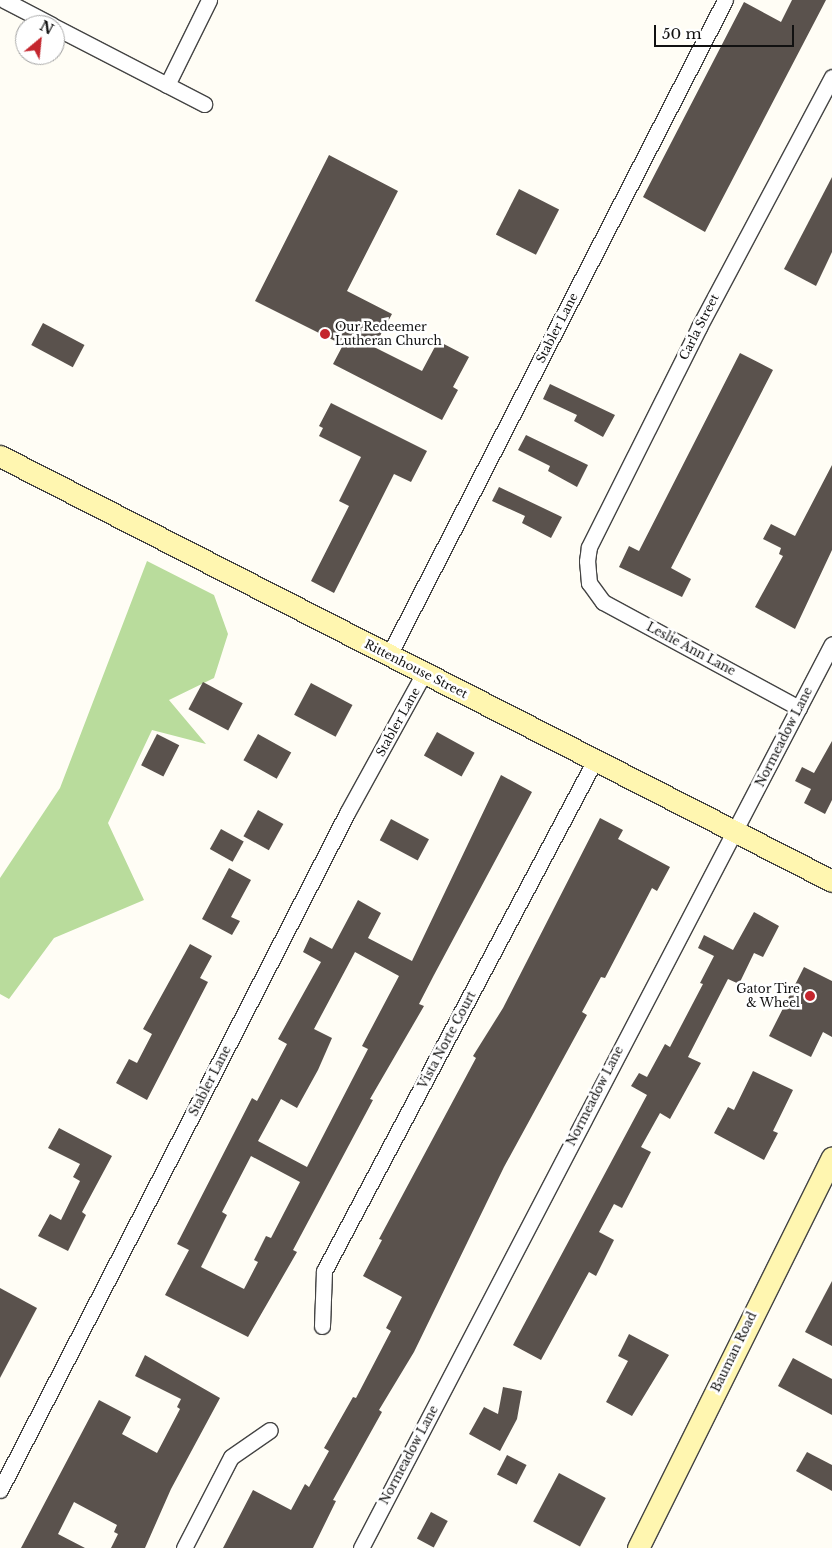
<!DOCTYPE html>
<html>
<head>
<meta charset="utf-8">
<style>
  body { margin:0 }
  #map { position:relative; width:832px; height:1548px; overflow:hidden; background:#fffdf5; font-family:"Libre Baskerville",serif }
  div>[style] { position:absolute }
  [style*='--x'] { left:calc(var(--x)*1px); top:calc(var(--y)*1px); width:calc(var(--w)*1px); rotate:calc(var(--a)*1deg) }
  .forest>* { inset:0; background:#b9dc9c }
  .building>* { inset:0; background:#5a524d; transform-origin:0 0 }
  .roads { filter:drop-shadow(1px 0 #444) drop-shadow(-1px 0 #444) drop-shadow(0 1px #444) drop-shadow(0 -1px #444) }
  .street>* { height:15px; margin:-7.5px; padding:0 7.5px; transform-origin:7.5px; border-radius:7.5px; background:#fff }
  .secondary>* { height:21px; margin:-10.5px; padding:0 10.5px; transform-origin:10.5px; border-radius:10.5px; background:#fff6b0 }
  .dots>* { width:14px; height:14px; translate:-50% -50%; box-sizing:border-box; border:2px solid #fff; border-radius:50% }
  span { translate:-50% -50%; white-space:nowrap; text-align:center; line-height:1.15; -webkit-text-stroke:5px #fff; paint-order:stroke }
  .poi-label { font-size:12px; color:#111 }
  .left { translate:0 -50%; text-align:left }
  .right { translate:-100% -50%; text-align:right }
  .street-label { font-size:12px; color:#111 }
  .north { position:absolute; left:15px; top:15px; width:50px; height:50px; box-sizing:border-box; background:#fff; border:1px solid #a0a0a0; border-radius:50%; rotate:28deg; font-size:14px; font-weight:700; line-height:20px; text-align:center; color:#111 }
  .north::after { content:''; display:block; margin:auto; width:18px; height:22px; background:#c4262e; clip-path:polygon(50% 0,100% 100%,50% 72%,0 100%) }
  .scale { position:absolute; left:654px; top:25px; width:140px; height:22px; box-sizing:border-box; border:2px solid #111; border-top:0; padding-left:6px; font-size:15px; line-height:18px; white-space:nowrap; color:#111; -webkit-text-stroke:4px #fff; paint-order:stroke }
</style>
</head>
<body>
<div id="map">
  <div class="forest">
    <div style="clip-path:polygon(147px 561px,214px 595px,228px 634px,214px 678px,169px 700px,206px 744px,152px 730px,108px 823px,144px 900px,54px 938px,9px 999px,0 994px,0 878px,60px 788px)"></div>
  </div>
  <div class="building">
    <div style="clip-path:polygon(792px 0,826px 0,705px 232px,643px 197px,744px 2px,781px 22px)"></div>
    <div style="clip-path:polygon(329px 155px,398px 191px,347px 291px,392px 314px,374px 347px,422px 371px,438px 341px,469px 357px,453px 387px,458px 390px,442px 420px,333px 364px,343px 345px,255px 301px)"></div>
    <div style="clip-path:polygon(832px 177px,832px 252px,816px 286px,784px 269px)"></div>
    <div style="left:519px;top:189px;width:45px;height:51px;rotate:27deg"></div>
    <div style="left:43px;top:323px;width:47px;height:25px;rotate:28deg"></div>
    <div style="clip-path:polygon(740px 353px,773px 370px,671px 568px,691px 579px,682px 597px,619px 567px,629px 546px,639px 551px)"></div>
    <div style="clip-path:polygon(550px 384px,615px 415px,603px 437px,574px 421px,577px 415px,543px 399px)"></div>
    <div style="clip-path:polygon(331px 403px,427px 451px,411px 482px,394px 474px,334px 593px,311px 581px,349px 506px,339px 501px,361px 457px,319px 436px,323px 428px,319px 426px)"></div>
    <div style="clip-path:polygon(526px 435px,588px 465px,577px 487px,548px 471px,550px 466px,518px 450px)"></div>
    <div style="clip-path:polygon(832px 465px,832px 550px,795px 629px,755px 607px,783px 556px,779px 554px,781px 548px,763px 539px,771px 524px,795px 536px)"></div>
    <div style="clip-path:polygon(499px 487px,562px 517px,551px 538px,522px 523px,525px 516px,492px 501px)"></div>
    <div style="left:203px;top:682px;width:45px;height:31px;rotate:28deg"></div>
    <div style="left:311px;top:683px;width:47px;height:36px;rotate:28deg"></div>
    <div style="left:437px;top:732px;width:43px;height:27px;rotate:29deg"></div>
    <div style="left:157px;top:734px;width:25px;height:35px;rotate:27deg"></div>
    <div style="left:258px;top:734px;width:38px;height:30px;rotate:29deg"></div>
    <div style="clip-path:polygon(832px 741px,832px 800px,825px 814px,804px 803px,811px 789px,795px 781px,802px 767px,814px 773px)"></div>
    <div style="clip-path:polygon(evenodd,501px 775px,532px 792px,434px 975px,419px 1004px,424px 1006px,370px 1099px,373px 1100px,293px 1250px,297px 1252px,248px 1337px,165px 1295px,189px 1250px,177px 1244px,252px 1098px,257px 1101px,287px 1044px,278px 1039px,321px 962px,303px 952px,310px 937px,332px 949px,358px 900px,381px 913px,368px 938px,412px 961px,501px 775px,355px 952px,399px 976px,362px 1046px,368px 1049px,307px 1167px,258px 1141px,281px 1099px,297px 1108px,318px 1070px,332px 1038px,314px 1029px,355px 952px,501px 775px,251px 1156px,300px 1182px,271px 1238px,266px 1236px,254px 1260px,258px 1262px,244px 1289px,201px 1267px,227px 1215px,222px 1212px,251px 1156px)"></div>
    <div style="left:258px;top:810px;width:29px;height:30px;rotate:29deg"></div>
    <div style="clip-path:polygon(600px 818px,623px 830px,618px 839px,670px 867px,657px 891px,652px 888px,605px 978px,601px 977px,582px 1012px,587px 1015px,504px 1167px,414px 1352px,379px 1410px,382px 1412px,333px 1500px,336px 1501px,313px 1548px,223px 1548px,253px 1490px,291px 1510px,305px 1484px,309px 1487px,329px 1451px,324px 1448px,353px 1397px,356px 1398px,391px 1331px,386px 1328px,402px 1297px,363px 1276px,382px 1240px,379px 1239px,476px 1058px,473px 1056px,503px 1008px)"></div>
    <div style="left:391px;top:819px;width:43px;height:24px;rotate:28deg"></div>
    <div style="left:221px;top:829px;width:26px;height:23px;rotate:29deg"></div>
    <div style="clip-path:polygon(229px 868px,251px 880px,231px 917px,240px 921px,232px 935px,202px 919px)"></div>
    <div style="clip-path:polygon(754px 912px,779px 926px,763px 957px,754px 953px,739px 984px,728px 979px,688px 1057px,701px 1063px,670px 1119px,660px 1113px,641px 1147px,651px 1152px,622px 1208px,614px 1204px,599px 1232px,614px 1240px,596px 1276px,589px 1272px,541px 1360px,513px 1345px,647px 1095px,631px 1086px,639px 1073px,647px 1077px,665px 1044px,670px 1047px,703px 984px,700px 983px,714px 956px,698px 948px,704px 935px,733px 950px)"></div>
    <div style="clip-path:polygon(190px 944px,212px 956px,200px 978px,208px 982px,147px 1100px,116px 1083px,129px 1059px,137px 1063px,152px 1034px,143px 1029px)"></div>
    <div style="clip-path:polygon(804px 967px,832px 981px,832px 1037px,823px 1032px,811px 1057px,769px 1036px)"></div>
    <div style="clip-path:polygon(753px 1071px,793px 1090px,773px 1131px,778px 1133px,764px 1160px,714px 1133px,728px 1107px,734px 1110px)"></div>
    <div style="clip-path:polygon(59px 1128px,112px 1156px,82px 1212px,86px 1215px,68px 1251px,38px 1236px,50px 1214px,61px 1220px,80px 1181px,73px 1177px,80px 1164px,48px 1148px)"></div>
    <div style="clip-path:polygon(832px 1281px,832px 1346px,805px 1332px)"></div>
    <div style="clip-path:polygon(0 1288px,37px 1308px,0 1378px)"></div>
    <div style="clip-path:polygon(629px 1334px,669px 1355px,632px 1416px,606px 1402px,628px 1361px,618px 1356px)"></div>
    <div style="clip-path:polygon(145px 1355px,220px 1398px,171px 1489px,145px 1548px,111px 1548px,118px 1534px,114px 1532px,117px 1525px,74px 1502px,58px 1534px,85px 1548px,21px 1548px,99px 1400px,131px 1417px,122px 1434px,157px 1453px,180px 1409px,177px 1407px,181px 1399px,135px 1376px)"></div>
    <div style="clip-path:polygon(793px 1358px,832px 1379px,832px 1415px,778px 1386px)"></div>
    <div style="clip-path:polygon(503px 1387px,522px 1391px,517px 1419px,500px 1451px,469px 1434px,484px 1407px,498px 1414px)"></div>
    <div style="clip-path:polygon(807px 1452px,832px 1465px,832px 1491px,796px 1471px)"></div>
    <div style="left:507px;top:1455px;width:22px;height:22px;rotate:27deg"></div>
    <div style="left:559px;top:1473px;width:53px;height:55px;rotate:28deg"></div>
    <div style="left:431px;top:1512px;width:19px;height:30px;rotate:28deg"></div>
  </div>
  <div class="roads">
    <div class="street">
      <div style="--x:4;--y:0;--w:54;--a:27.5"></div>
      <div style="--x:55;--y:27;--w:168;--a:27.3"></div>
      <div style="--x:167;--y:85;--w:95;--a:-63.7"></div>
      <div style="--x:389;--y:655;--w:736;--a:-62.84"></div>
      <div style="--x:799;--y:708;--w:223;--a:-151.6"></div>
      <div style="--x:603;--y:602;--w:24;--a:-126"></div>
      <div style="--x:589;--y:583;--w:22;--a:-95"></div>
      <div style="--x:587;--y:561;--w:14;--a:-82"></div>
      <div style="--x:589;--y:547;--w:246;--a:-63.4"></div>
      <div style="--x:699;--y:327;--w:283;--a:-62"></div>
      <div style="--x:322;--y:1326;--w:55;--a:-87.9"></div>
      <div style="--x:324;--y:1271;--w:578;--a:-62.06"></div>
      <div style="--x:0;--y:1490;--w:761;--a:-62.86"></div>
      <div style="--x:347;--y:813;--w:160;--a:-61.2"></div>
      <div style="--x:184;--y:1548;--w:102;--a:-62.7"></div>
      <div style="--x:231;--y:1457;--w:47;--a:-34.7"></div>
      <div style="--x:361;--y:1548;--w:1019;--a:-62.48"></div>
    </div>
    <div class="secondary">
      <div style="--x:0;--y:456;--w:934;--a:27.06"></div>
      <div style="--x:638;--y:1548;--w:436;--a:-63.6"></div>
    </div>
  </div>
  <div class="dots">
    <div style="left:325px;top:334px;background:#c4262e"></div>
    <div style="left:810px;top:996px;background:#c4262e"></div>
  </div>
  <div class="poi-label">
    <span class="left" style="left:335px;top:334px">Our Redeemer<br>Lutheran Church</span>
    <span class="right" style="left:800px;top:996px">Gator Tire<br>&amp; Wheel</span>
  </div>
  <div class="street-label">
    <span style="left:699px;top:327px;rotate:-63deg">Carla Street</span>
    <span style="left:557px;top:328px;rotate:-63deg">Stabler Lane</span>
    <span style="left:691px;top:649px;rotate:28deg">Leslie Ann Lane</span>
    <span style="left:416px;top:669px;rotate:27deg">Rittenhouse Street</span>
    <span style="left:398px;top:722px;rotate:-61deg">Stabler Lane</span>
    <span style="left:784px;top:737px;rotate:-63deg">Normeadow Lane</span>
    <span style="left:447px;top:1040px;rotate:-62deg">Vista Norte Court</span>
    <span style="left:210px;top:1081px;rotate:-63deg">Stabler Lane</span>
    <span style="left:595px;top:1096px;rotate:-63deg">Normeadow Lane</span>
    <span style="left:734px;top:1352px;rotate:-64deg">Bauman Road</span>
    <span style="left:409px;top:1455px;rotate:-62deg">Normeadow Lane</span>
  </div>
  <div class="north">N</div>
  <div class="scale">50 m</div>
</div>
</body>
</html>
